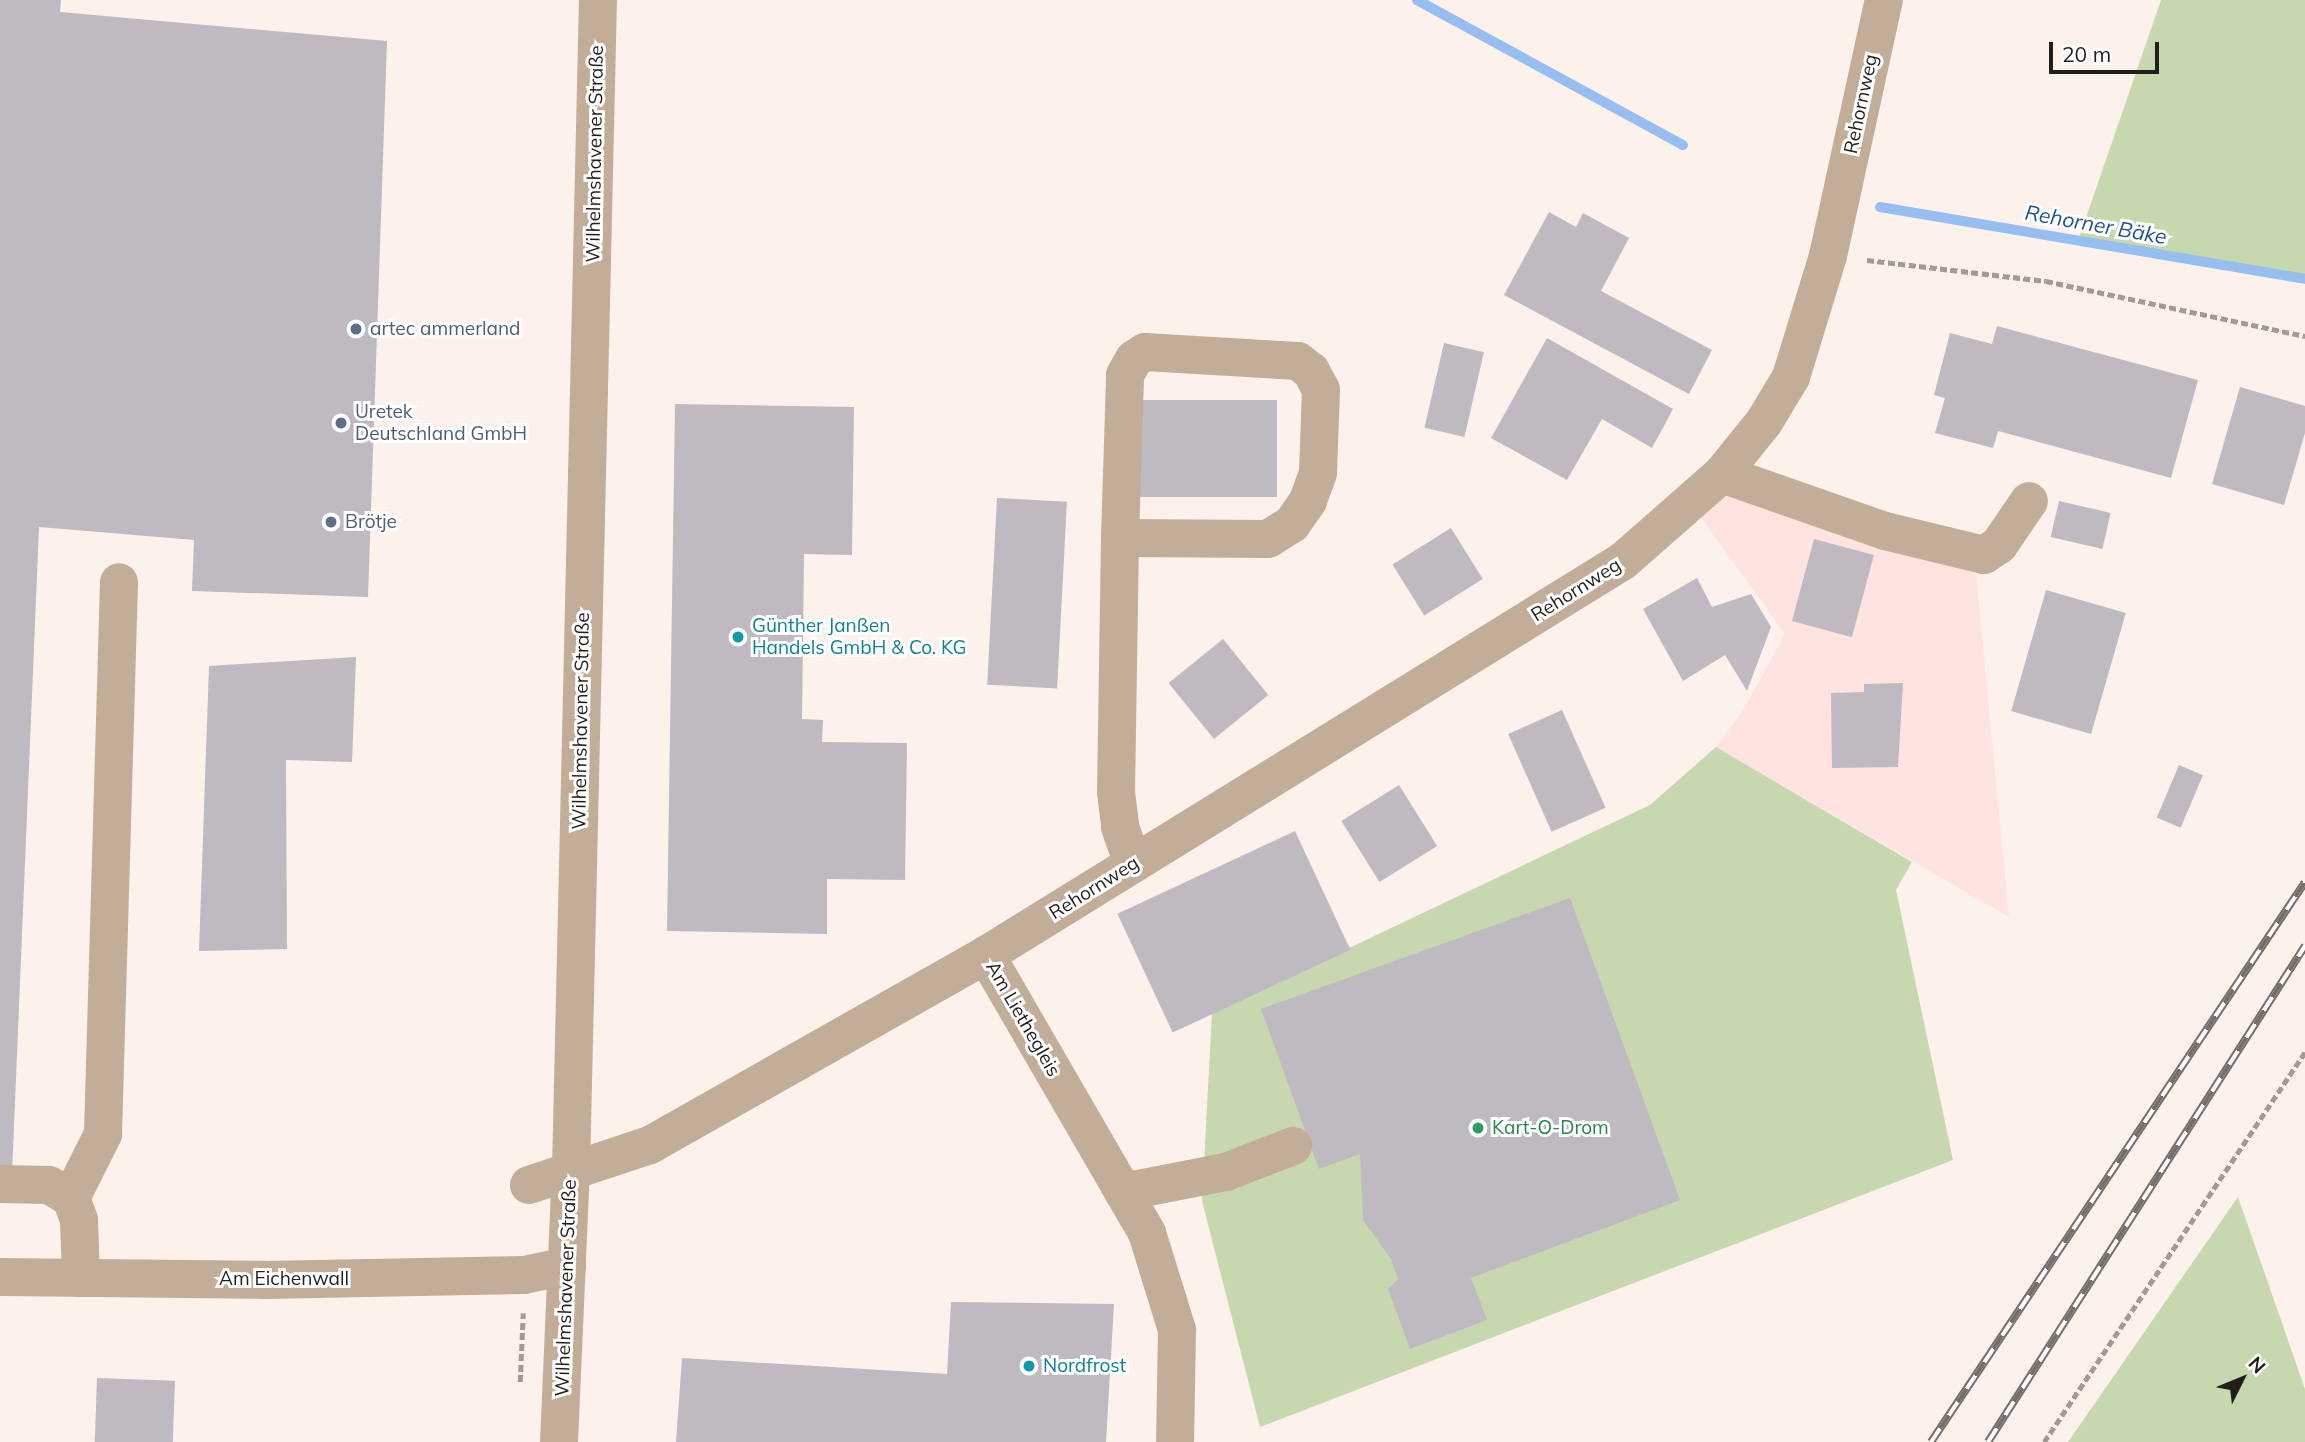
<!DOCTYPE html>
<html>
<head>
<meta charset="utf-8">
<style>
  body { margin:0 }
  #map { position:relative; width:2305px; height:1442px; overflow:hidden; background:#fdf1ec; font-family:Mulish,sans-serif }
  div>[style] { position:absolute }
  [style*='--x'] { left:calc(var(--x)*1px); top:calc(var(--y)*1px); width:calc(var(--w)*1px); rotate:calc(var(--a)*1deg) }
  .commercial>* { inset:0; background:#fee3e0 }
  .green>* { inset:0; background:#c7d7ae }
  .stream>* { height:10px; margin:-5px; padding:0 5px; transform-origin:5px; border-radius:5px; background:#96bef1 }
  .building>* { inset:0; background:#bfb9c2; transform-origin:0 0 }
  .path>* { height:4.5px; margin-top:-2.25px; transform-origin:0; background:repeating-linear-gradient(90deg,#a39a96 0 7px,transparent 0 10.5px) }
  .minor>* { height:38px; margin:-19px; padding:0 19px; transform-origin:19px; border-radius:19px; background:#c2ae98 }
  .rail>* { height:8px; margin-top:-4px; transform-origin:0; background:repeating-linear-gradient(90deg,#fff 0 16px,#756e6b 0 32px); box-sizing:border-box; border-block:2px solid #756e6b }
  .dots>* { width:19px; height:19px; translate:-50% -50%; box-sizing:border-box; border:4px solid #fff; border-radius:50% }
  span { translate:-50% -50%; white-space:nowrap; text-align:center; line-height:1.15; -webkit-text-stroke:6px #fff; paint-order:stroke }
  .street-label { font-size:19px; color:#211d1b }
  .service-label { font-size:19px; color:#4e5e75 }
  .left { translate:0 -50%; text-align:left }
  .culture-label { font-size:19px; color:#0d838f }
  .leisure-label { font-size:19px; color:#27864d }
  .water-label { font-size:21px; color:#1e518e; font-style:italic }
  .north { position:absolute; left:2207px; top:1344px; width:70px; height:70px; -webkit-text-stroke:5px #fff; paint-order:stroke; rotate:47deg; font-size:19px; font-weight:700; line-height:28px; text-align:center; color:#211d1b }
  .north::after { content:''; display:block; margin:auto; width:24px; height:32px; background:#211d1b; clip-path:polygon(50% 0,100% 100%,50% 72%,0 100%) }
  .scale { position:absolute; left:2049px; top:42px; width:110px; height:32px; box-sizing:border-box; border:4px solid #211d1b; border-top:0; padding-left:9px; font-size:21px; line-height:24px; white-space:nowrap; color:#211d1b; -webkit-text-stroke:5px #fff; paint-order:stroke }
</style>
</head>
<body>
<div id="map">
  <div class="commercial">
    <div style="clip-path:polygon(1722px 474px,1976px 573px,2009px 917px,1716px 747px,1744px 709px,1785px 634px,1690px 502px)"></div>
  </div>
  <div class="green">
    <div style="clip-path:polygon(2161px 0,2305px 0,2305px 279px,2078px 241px)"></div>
    <div style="clip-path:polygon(1716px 747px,1912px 862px,1896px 890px,1953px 1160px,1260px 1427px,1202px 1201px,1212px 1013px,1650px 805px)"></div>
    <div style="clip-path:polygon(2238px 1197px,2305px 1389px,2305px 1442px,2068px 1442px)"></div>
  </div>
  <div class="stream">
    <div style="--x:1417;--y:0;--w:303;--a:28.6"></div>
    <div style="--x:1880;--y:207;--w:431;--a:9.6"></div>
  </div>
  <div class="building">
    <div style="clip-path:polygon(0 0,61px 0,60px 12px,387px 41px,368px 597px,192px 591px,194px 540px,39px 527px,12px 1174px,0 1174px)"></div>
    <div style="clip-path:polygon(1549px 212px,1576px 227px,1583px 213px,1629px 238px,1601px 291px,1712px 350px,1689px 394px,1504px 295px)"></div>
    <div style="clip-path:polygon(1997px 326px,2198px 380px,2171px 478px,1998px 431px,1993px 448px,1935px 433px,1945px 398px,1934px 395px,1950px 333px,1992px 344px)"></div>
    <div style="clip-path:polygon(1547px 338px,1673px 409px,1652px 448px,1602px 419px,1567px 480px,1491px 438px)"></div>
    <div style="left:1444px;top:343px;width:41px;height:87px;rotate:13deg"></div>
    <div style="clip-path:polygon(2240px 387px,2305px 406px,2305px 433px,2284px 505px,2212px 484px)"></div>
    <div style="left:1138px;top:400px;width:139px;height:97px"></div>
    <div style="clip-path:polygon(675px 404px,854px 407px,852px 555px,804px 554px,802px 719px,823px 720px,822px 742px,907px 743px,905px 880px,827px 879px,827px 934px,667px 931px)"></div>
    <div style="left:997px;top:498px;width:70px;height:187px;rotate:3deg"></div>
    <div style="left:2059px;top:501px;width:53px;height:37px;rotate:13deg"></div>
    <div style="left:1451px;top:528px;width:60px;height:69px;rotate:58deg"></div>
    <div style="left:1814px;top:539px;width:62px;height:85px;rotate:15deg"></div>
    <div style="clip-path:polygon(1697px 578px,1712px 607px,1751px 594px,1771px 627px,1747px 691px,1725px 655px,1683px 681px,1643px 609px)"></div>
    <div style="left:2046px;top:590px;width:83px;height:126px;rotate:16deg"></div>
    <div style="left:1223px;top:639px;width:72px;height:70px;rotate:51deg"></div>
    <div style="clip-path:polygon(356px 657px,352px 762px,286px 760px,287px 949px,199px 951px,209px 666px)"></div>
    <div style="clip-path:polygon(1903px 683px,1898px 767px,1832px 768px,1831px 693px,1864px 692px,1864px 684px)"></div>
    <div style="left:1562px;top:710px;width:107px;height:59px;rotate:66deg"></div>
    <div style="left:2179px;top:765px;width:26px;height:57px;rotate:23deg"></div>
    <div style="left:1399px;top:785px;width:72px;height:68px;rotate:58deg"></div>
    <div style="left:1295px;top:831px;width:131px;height:196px;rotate:65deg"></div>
    <div style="clip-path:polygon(1570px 898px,1680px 1200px,1471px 1278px,1487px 1320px,1410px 1349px,1388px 1289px,1398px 1279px,1391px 1259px,1363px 1220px,1360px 1154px,1319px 1169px,1261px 1009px)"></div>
    <div style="clip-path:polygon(951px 1302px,1114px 1304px,1106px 1442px,676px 1442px,682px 1358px,947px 1374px)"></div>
    <div style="left:97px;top:1378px;width:78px;height:64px;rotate:2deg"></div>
  </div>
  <div class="path">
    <div style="--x:1867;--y:260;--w:180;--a:6.7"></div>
    <div style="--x:2046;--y:281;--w:265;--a:12"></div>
    <div style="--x:520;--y:1382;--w:69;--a:-87.5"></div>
    <div style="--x:2044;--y:1442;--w:469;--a:-56.2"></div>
  </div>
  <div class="minor">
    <div style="--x:1722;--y:474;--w:173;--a:19.3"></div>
    <div style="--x:1885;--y:531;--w:102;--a:13.6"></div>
    <div style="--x:1984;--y:555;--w:18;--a:-34"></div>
    <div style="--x:1999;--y:545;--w:53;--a:-55.7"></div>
    <div style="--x:1120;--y:538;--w:163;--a:-88.2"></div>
    <div style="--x:1125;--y:375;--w:18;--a:-61"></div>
    <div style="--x:1134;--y:359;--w:13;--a:-32"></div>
    <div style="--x:1145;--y:352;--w:153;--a:3.4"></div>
    <div style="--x:1298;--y:361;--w:16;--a:38"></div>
    <div style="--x:1311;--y:371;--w:21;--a:62"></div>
    <div style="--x:1321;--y:390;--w:83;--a:92.1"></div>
    <div style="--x:1318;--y:473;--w:30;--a:110"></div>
    <div style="--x:1308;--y:501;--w:28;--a:125"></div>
    <div style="--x:1292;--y:524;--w:28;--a:148"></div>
    <div style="--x:1268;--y:539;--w:148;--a:-179.6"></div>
    <div style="--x:1120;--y:538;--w:254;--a:90.9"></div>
    <div style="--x:1116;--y:792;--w:35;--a:83"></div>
    <div style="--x:1120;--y:827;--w:39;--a:71"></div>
    <div style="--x:986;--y:955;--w:749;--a:-31.74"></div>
    <div style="--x:1623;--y:561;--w:132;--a:-41.3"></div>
    <div style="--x:1722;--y:474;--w:67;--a:-51.1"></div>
    <div style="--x:1764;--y:422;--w:52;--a:-59"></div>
    <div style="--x:1791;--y:377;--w:127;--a:-73"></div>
    <div style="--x:1828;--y:256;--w:262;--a:-77.7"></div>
    <div style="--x:0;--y:1184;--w:49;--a:1.2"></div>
    <div style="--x:49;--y:1185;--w:26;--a:31"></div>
    <div style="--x:71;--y:1198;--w:23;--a:70"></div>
    <div style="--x:79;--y:1220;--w:58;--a:88"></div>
    <div style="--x:529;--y:1185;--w:127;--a:-18.3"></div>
    <div style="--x:650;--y:1145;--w:386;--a:-29.5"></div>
    <div style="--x:986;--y:955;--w:321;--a:59.9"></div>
    <div style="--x:1147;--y:1233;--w:102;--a:72.8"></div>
    <div style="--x:1177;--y:1330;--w:112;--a:91"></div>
    <div style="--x:1123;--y:1192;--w:105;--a:-11"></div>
    <div style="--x:1226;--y:1172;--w:72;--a:-21.2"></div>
    <div style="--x:71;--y:1198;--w:72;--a:-63.4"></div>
    <div style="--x:103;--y:1134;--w:552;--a:-88.34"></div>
    <div style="--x:0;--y:1277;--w:265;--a:0.6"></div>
    <div style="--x:265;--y:1280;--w:259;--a:-1.1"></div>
    <div style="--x:524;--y:1275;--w:44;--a:-11.8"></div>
    <div style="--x:559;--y:1442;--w:272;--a:-87.5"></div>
    <div style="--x:571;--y:1170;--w:1170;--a:-88.68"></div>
  </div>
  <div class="rail">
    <div style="--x:1931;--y:1442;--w:673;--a:-56.26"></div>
    <div style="--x:1988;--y:1442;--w:589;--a:-57.42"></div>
  </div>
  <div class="dots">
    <div style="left:356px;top:329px;background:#5c6f8a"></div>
    <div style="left:341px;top:423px;background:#5c6f8a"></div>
    <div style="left:331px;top:522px;background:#5c6f8a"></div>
    <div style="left:738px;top:637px;background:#0f9aa8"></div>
    <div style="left:1478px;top:1128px;background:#2e9e5b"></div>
    <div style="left:1029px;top:1366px;background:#0f9aa8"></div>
  </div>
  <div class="street-label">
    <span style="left:1861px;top:104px;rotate:-78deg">Rehornweg</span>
    <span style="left:595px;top:154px;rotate:-89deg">Wilhelmshavener Straße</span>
    <span style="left:1576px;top:590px;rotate:-32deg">Rehornweg</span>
    <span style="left:581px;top:721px;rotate:-89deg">Wilhelmshavener Straße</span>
    <span style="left:1094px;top:888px;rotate:-32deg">Rehornweg</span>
    <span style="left:1023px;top:1019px;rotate:60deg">Am Liethegleis</span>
    <span style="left:284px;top:1279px">Am Eichenwall</span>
    <span style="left:566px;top:1288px;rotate:-88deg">Wilhelmshavener Straße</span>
  </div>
  <div class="service-label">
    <span class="left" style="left:370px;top:329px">artec ammerland</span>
    <span class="left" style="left:355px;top:423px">Uretek<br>Deutschland GmbH</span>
    <span class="left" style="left:345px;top:522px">Brötje</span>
  </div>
  <div class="culture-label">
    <span class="left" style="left:752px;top:637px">Günther Janßen<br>Handels GmbH &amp; Co. KG</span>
    <span class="left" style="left:1043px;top:1366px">Nordfrost</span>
  </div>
  <div class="leisure-label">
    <span class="left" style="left:1492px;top:1128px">Kart-O-Drom</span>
  </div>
  <div class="water-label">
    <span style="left:2096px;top:224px;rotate:10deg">Rehorner Bäke</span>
  </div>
  <div class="north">N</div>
  <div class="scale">20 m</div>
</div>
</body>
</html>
